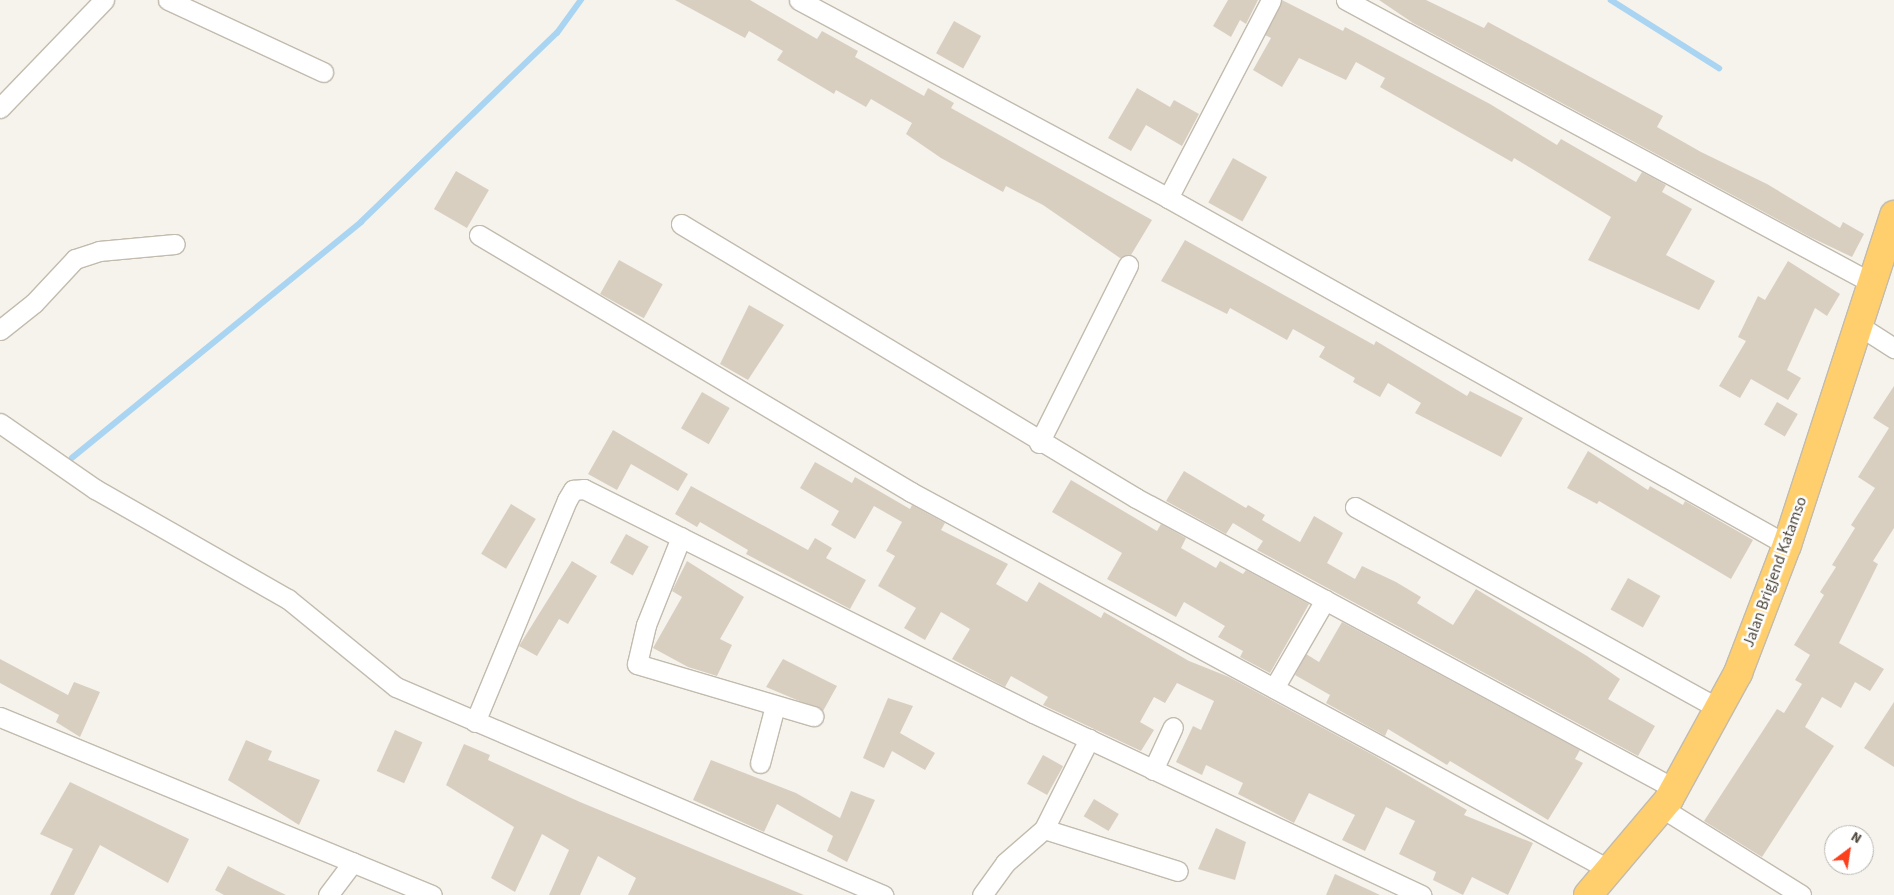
<!DOCTYPE html>
<html>
<head>
<meta charset="utf-8">
<style>
  body { margin:0 }
  #map { position:relative; width:1894px; height:895px; overflow:hidden; background:#f6f3ec; font-family:"Source Sans 3",sans-serif }
  div>[style] { position:absolute }
  [style*='--x'] { left:calc(var(--x)*1px); top:calc(var(--y)*1px); width:calc(var(--w)*1px); rotate:calc(var(--a)*1deg) }
  .stream>* { height:5.5px; margin:-2.75px; padding:0 2.75px; transform-origin:2.75px; border-radius:2.75px; background:#a9d4f2 }
  .building>* { inset:0; background:#d8cfc1; transform-origin:0 0 }
  .roads { filter:drop-shadow(1px 0 #c2bbae) drop-shadow(-1px 0 #c2bbae) drop-shadow(0 1px #c2bbae) drop-shadow(0 -1px #c2bbae) }
  .minor>* { height:19px; margin:-9.5px; padding:0 9.5px; transform-origin:9.5px; border-radius:9.5px; background:#fff }
  .highway>* { height:28px; margin:-14px; padding:0 14px; transform-origin:14px; border-radius:14px; background:#ffcf6e }
  span { translate:-50% -50%; white-space:nowrap; text-align:center; line-height:1.15; -webkit-text-stroke:5px #fff; paint-order:stroke }
  .street-label { font-size:16px; color:#4b4439 }
  .north { position:absolute; left:1824px; top:825px; width:50px; height:50px; box-sizing:border-box; background:#fff; border:1px solid #b7b4b0; border-radius:50%; rotate:31deg; font-size:14px; font-weight:700; line-height:20px; text-align:center; color:#4b4439 }
  .north::after { content:''; display:block; margin:auto; width:18px; height:22px; background:#fc3f1d; clip-path:polygon(50% 0,100% 100%,50% 72%,0 100%) }
</style>
</head>
<body>
<div id="map">
  <div class="stream">
    <div style="--x:1611;--y:0;--w:128;--a:32.2"></div>
    <div style="--x:72;--y:458;--w:373;--a:-39.2"></div>
    <div style="--x:361;--y:222;--w:272;--a:-44"></div>
    <div style="--x:557;--y:33;--w:41;--a:-54"></div>
  </div>
  <div class="building">
    <div style="clip-path:polygon(675px 0,750px 0,817px 39px,822px 31px,858px 51px,855px 57px,924px 96px,928px 88px,954px 103px,951px 108px,1152px 220px,1131px 255px,1120px 258px,1043px 205px,1006px 186px,1003px 192px,941px 158px,906px 134px,912px 123px,871px 99px,866px 107px,836px 90px,834px 94px,777px 60px,783px 51px,749px 31px,745px 38px)"></div>
    <div style="clip-path:polygon(1228px 0,1258px 0,1246px 24px,1240px 20px,1231px 37px,1213px 26px)"></div>
    <div style="clip-path:polygon(1282px 0,1343px 31px,1345px 27px,1490px 104px,1557px 145px,1561px 139px,1636px 182px,1642px 172px,1666px 185px,1662px 192px,1692px 209px,1666px 255px,1715px 281px,1699px 310px,1588px 260px,1611px 217px,1514px 158px,1512px 162px,1380px 87px,1385px 78px,1356px 62px,1346px 80px,1299px 58px,1282px 87px,1253px 70px,1271px 38px,1265px 35px)"></div>
    <div style="clip-path:polygon(1379px 0,1426px 0,1484px 28px,1488px 22px,1663px 116px,1657px 127px,1701px 152px,1767px 184px,1840px 228px,1843px 222px,1864px 234px,1852px 257px,1810px 237px,1413px 23px)"></div>
    <div style="left:954px;top:21px;width:31px;height:37px;rotate:29deg"></div>
    <div style="clip-path:polygon(1137px 88px,1170px 107px,1174px 100px,1199px 114px,1182px 146px,1146px 125px,1131px 151px,1108px 138px)"></div>
    <div style="left:1233px;top:158px;width:39px;height:51px;rotate:29deg"></div>
    <div style="left:456px;top:171px;width:38px;height:44px;rotate:30deg"></div>
    <div style="clip-path:polygon(1185px 240px,1374px 345px,1376px 341px,1467px 396px,1470px 391px,1523px 418px,1501px 457px,1415px 413px,1421px 403px,1388px 383px,1380px 397px,1353px 382px,1355px 378px,1319px 357px,1325px 347px,1293px 329px,1287px 340px,1230px 308px,1227px 314px,1161px 281px)"></div>
    <div style="left:619px;top:260px;width:50px;height:39px;rotate:29deg"></div>
    <div style="clip-path:polygon(1788px 261px,1840px 294px,1827px 316px,1815px 308px,1787px 370px,1801px 378px,1788px 400px,1751px 379px,1740px 398px,1719px 386px,1746px 341px,1738px 337px,1758px 296px,1765px 300px)"></div>
    <div style="clip-path:polygon(749px 305px,784px 325px,748px 380px,720px 364px)"></div>
    <div style="clip-path:polygon(1894px 386px,1894px 528px,1873px 561px,1878px 564px,1839px 643px,1884px 669px,1870px 691px,1855px 682px,1841px 708px,1822px 697px,1805px 727px,1834px 746px,1762px 857px,1704px 821px,1777px 709px,1784px 713px,1802px 684px,1795px 680px,1810px 655px,1794px 645px,1824px 595px,1820px 592px,1836px 567px,1832px 565px,1855px 528px,1851px 525px,1875px 488px,1858px 477px,1889px 428px,1873px 418px)"></div>
    <div style="left:702px;top:392px;width:32px;height:42px;rotate:30deg"></div>
    <div style="left:1777px;top:402px;width:24px;height:26px;rotate:30deg"></div>
    <div style="clip-path:polygon(613px 430px,688px 474px,678px 491px,631px 464px,617px 490px,588px 474px)"></div>
    <div style="clip-path:polygon(1588px 451px,1648px 490px,1650px 486px,1683px 505px,1685px 501px,1753px 540px,1731px 579px,1599px 501px,1597px 504px,1567px 488px)"></div>
    <div style="clip-path:polygon(815px 462px,852px 483px,855px 477px,910px 509px,912px 505px,945px 523px,941px 530px,1008px 564px,996px 584px,1027px 602px,1039px 582px,1101px 618px,1104px 612px,1189px 661px,1229px 677px,1375px 756px,1467px 810px,1464px 815px,1533px 843px,1508px 895px,1472px 877px,1463px 895px,1433px 880px,1436px 872px,1399px 854px,1415px 821px,1386px 807px,1365px 851px,1342px 840px,1355px 815px,1309px 793px,1294px 823px,1238px 794px,1243px 783px,1206px 765px,1202px 775px,1176px 762px,1193px 726px,1201px 730px,1214px 701px,1177px 683px,1165px 703px,1154px 697px,1140px 722px,1154px 730px,1141px 751px,1043px 705px,1048px 697px,1011px 676px,1005px 687px,952px 659px,970px 629px,941px 612px,925px 640px,904px 628px,916px 608px,878px 586px,895px 556px,886px 551px,902px 522px,874px 506px,855px 539px,831px 525px,839px 511px,800px 488px)"></div>
    <div style="clip-path:polygon(1184px 471px,1246px 508px,1248px 505px,1265px 515px,1262px 520px,1300px 542px,1314px 516px,1343px 533px,1327px 563px,1355px 579px,1362px 566px,1396px 582px,1421px 597px,1417px 603px,1453px 625px,1476px 589px,1587px 656px,1620px 679px,1608px 699px,1655px 726px,1638px 756px,1257px 550px,1263px 541px,1233px 523px,1226px 534px,1166px 501px)"></div>
    <div style="clip-path:polygon(1071px 480px,1157px 531px,1161px 524px,1186px 538px,1181px 548px,1216px 568px,1220px 561px,1243px 574px,1246px 570px,1309px 604px,1270px 673px,1240px 657px,1243px 651px,1218px 637px,1225px 626px,1184px 602px,1176px 617px,1107px 579px,1122px 553px,1052px 512px)"></div>
    <div style="clip-path:polygon(691px 486px,808px 550px,815px 538px,832px 548px,826px 558px,866px 580px,850px 609px,746px 554px,748px 550px,700px 522px,697px 527px,675px 514px)"></div>
    <div style="left:511px;top:504px;width:29px;height:58px;rotate:31deg"></div>
    <div style="left:626px;top:534px;width:26px;height:33px;rotate:29deg"></div>
    <div style="clip-path:polygon(572px 561px,597px 576px,568px 624px,559px 619px,537px 656px,519px 646px)"></div>
    <div style="clip-path:polygon(687px 561px,744px 597px,720px 639px,732px 645px,717px 676px,688px 667px,653px 648px,682px 597px,672px 591px)"></div>
    <div style="left:1628px;top:578px;width:37px;height:36px;rotate:29deg"></div>
    <div style="clip-path:polygon(1342px 622px,1580px 750px,1575px 759px,1583px 763px,1548px 820px,1450px 761px,1447px 765px,1388px 729px,1385px 736px,1326px 703px,1330px 695px,1295px 675px,1306px 654px,1319px 662px)"></div>
    <div style="clip-path:polygon(0 659px,68px 695px,74px 682px,100px 692px,80px 737px,56px 722px,59px 715px,0 683px)"></div>
    <div style="clip-path:polygon(783px 659px,837px 686px,823px 711px,766px 687px)"></div>
    <div style="clip-path:polygon(888px 698px,913px 706px,900px 733px,935px 753px,925px 770px,892px 751px,884px 768px,863px 758px)"></div>
    <div style="clip-path:polygon(1894px 702px,1894px 767px,1864px 748px)"></div>
    <div style="left:395px;top:730px;width:30px;height:45px;rotate:24deg"></div>
    <div style="clip-path:polygon(246px 740px,272px 751px,268px 760px,320px 780px,299px 825px,228px 780px)"></div>
    <div style="clip-path:polygon(464px 744px,490px 755px,488px 760px,580px 802px,804px 895px,628px 895px,636px 878px,598px 856px,580px 895px,549px 895px,569px 850px,542px 834px,515px 892px,491px 878px,514px 827px,446px 785px)"></div>
    <div style="left:1043px;top:755px;width:23px;height:33px;rotate:29deg"></div>
    <div style="clip-path:polygon(711px 760px,796px 793px,840px 818px,851px 791px,875px 800px,847px 862px,827px 851px,833px 836px,777px 804px,764px 832px,693px 800px)"></div>
    <div style="clip-path:polygon(70px 782px,189px 839px,168px 883px,100px 845px,74px 895px,50px 895px,73px 849px,40px 834px)"></div>
    <div style="left:1094px;top:799px;width:29px;height:20px;rotate:31deg"></div>
    <div style="clip-path:polygon(1216px 828px,1246px 842px,1235px 880px,1198px 869px)"></div>
    <div style="clip-path:polygon(228px 866px,249px 877px,286px 895px,224px 895px,215px 890px)"></div>
    <div style="clip-path:polygon(1335px 874px,1380px 895px,1326px 895px)"></div>
  </div>
  <div class="roads">
    <div class="minor">
      <div style="--x:168;--y:0;--w:171;--a:24.9"></div>
      <div style="--x:799;--y:0;--w:419;--a:28.2"></div>
      <div style="--x:1168;--y:198;--w:710;--a:29.27"></div>
      <div style="--x:1346;--y:0;--w:597;--a:28.28"></div>
      <div style="--x:0;--y:108;--w:150;--a:-46.1"></div>
      <div style="--x:1168;--y:198;--w:223;--a:-62.5"></div>
      <div style="--x:681;--y:224;--w:531;--a:31.06"></div>
      <div style="--x:1136;--y:498;--w:613;--a:28.36"></div>
      <div style="--x:479;--y:235;--w:503;--a:30.75"></div>
      <div style="--x:911;--y:492;--w:797;--a:28.4"></div>
      <div style="--x:1858;--y:325;--w:43;--a:32.6"></div>
      <div style="--x:0;--y:330;--w:43;--a:-38.5"></div>
      <div style="--x:34;--y:303;--w:60;--a:-47"></div>
      <div style="--x:75;--y:259;--w:25;--a:-18"></div>
      <div style="--x:99;--y:251;--w:76;--a:-5.3"></div>
      <div style="--x:0;--y:423;--w:116;--a:34.8"></div>
      <div style="--x:95;--y:489;--w:222;--a:29.7"></div>
      <div style="--x:288;--y:599;--w:139;--a:39.2"></div>
      <div style="--x:396;--y:687;--w:530;--a:23.13"></div>
      <div style="--x:1039;--y:443;--w:199;--a:-63.4"></div>
      <div style="--x:1355;--y:507;--w:417;--a:29"></div>
      <div style="--x:681;--y:537;--w:95;--a:111.7"></div>
      <div style="--x:646;--y:625;--w:40;--a:103"></div>
      <div style="--x:637;--y:664;--w:184;--a:16.5"></div>
      <div style="--x:1274;--y:688;--w:102;--a:-59.9"></div>
      <div style="--x:0;--y:717;--w:467;--a:22.4"></div>
      <div style="--x:475;--y:722;--w:240;--a:-67.5"></div>
      <div style="--x:567;--y:500;--w:12;--a:-59"></div>
      <div style="--x:573;--y:490;--w:11;--a:-5"></div>
      <div style="--x:584;--y:489;--w:502;--a:26.51"></div>
      <div style="--x:1033;--y:713;--w:429;--a:25.1"></div>
      <div style="--x:760;--y:763;--w:59;--a:-75.3"></div>
      <div style="--x:1153;--y:770;--w:47;--a:-65.1"></div>
      <div style="--x:1662;--y:808;--w:164;--a:32"></div>
      <div style="--x:1044;--y:829;--w:140;--a:17.4"></div>
      <div style="--x:328;--y:895;--w:41;--a:-52.9"></div>
      <div style="--x:982;--y:895;--w:39;--a:-54"></div>
      <div style="--x:1005;--y:863;--w:52;--a:-41.1"></div>
      <div style="--x:1044;--y:829;--w:101;--a:-63.4"></div>
    </div>
    <div class="highway">
      <div style="--x:1588;--y:895;--w:126;--a:-49.8"></div>
      <div style="--x:1669;--y:799;--w:144;--a:-61.3"></div>
      <div style="--x:1738;--y:673;--w:137;--a:-69.1"></div>
      <div style="--x:1787;--y:545;--w:347;--a:-72"></div>
    </div>
  </div>
  <div class="street-label">
    <span style="left:1775px;top:572px;rotate:-70deg">Jalan Brigjend Katamso</span>
  </div>
  <div class="north">N</div>
</div>
</body>
</html>
